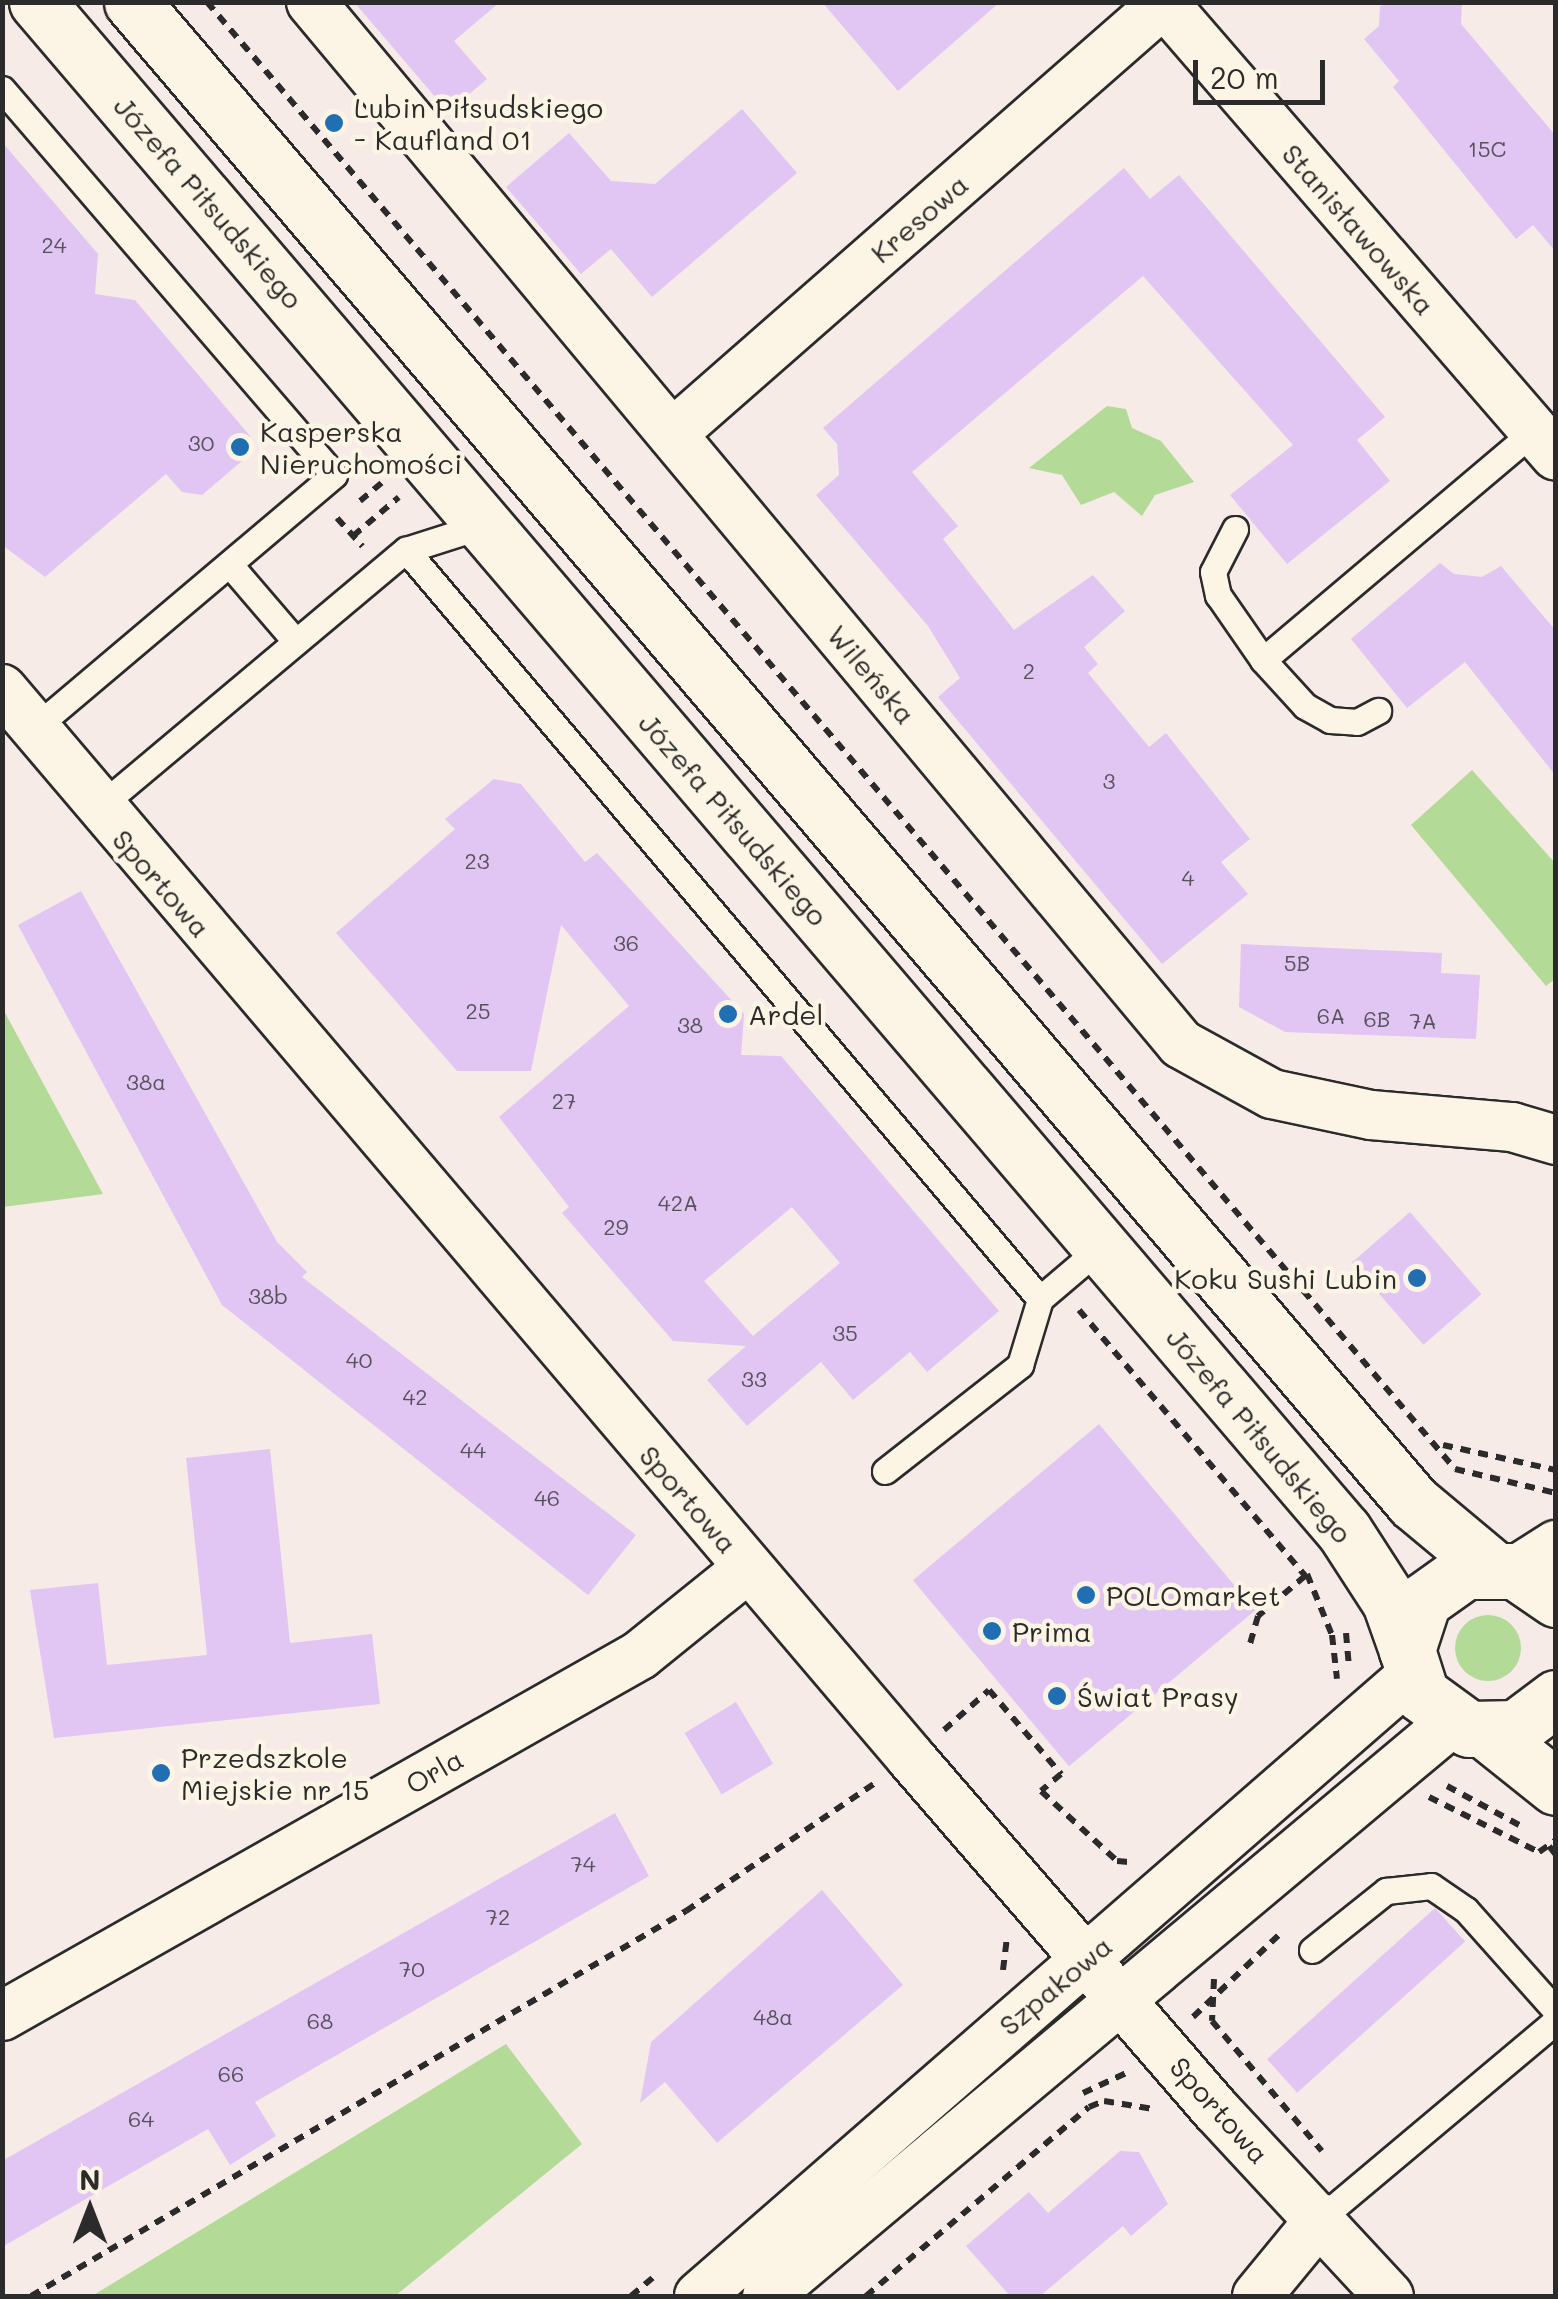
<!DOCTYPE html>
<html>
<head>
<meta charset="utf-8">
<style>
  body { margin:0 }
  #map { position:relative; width:1558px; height:2299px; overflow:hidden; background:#f7ebe8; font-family:Mali,sans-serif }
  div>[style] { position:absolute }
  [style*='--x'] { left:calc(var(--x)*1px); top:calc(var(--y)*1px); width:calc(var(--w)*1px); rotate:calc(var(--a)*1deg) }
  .green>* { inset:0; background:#b3da96 }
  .round { border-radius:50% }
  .building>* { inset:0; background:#e1c5f3; transform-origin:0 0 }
  .path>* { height:6px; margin-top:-3px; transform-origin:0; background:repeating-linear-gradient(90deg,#2b2b2b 0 10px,transparent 0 18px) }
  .roads { filter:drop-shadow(2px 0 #2b2b2b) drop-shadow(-2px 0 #2b2b2b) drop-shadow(0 2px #2b2b2b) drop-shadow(0 -2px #2b2b2b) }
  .lane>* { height:25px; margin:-12.5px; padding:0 12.5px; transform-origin:12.5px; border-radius:12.5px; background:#fcf5e5 }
  .street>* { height:48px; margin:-24px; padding:0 24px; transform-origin:24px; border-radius:24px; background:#fcf5e5 }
  .secondary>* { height:55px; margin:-27.5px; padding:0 27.5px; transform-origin:27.5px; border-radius:27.5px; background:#fcf5e5 }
  .dots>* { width:28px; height:28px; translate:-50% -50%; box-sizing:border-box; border:5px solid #fcf5e5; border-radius:50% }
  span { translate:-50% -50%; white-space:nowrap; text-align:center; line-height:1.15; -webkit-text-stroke:9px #fcf5e5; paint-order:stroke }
  .number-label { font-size:22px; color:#58525d }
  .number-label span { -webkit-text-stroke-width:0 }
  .poi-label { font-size:28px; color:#2b2b2b }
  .left { translate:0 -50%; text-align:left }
  .right { translate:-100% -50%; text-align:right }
  .street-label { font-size:28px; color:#2b2b2b }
  .frame { position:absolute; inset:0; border:5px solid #2b2b2b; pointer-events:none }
  .north { position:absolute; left:40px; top:2159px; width:100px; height:100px; -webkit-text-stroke:8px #fcf5e5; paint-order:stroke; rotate:0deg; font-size:28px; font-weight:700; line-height:40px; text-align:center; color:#2b2b2b }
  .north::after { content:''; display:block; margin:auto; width:35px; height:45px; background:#2b2b2b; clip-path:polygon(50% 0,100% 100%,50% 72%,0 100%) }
  .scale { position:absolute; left:1193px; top:60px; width:132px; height:45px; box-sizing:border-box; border:5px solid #2b2b2b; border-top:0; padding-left:12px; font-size:30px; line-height:35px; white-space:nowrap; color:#2b2b2b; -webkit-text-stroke:8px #fcf5e5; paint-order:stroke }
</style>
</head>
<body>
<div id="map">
  <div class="green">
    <div style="clip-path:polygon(1107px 406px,1126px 409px,1132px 428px,1161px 441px,1194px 482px,1155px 495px,1142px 516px,1114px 492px,1081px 505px,1062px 475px,1029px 468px)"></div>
    <div style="clip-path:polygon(1472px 770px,1555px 863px,1555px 979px,1546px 986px,1411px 825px)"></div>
    <div style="clip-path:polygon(3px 1009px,103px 1194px,3px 1207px)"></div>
    <div class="round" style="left:1455px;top:1615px;width:66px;height:66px"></div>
    <div style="clip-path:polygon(506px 2044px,582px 2144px,395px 2296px,92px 2296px)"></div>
  </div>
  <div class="building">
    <div style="clip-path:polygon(354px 2px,500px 2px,454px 41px,487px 79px,448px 112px)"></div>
    <div style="clip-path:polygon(822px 2px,1000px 2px,898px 91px)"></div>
    <div style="clip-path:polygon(1396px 2px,1462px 2px,1461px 24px,1556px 136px,1556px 252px,1533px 225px,1516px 239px,1393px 87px,1399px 81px,1364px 39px,1379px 26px,1380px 6px)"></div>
    <div style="clip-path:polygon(742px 109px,797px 173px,652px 297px,611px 249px,581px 274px,506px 187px,569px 133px,611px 181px,655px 184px)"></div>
    <div style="clip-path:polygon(2px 142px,98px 254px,95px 294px,135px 300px,250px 436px,249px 455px,202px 495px,182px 492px,166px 474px,45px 577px,2px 545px)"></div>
    <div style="clip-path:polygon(1124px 168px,1150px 199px,1179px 175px,1385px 417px,1357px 440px,1390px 481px,1287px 564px,1230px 495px,1293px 445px,1143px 276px,912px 472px,958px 526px,943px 539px,1014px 630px,1093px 575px,1125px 611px,1084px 647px,1098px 664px,1088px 673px,1149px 747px,1166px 733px,1250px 839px,1221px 862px,1248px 894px,1162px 964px,938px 697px,960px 678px,928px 626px,816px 495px,839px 475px,837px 444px,823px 428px)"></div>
    <div style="clip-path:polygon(1440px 563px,1454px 574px,1482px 577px,1501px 566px,1556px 631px,1556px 776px,1465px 662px,1407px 708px,1351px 639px)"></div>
    <div style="clip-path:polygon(evenodd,494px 779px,521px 784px,585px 862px,597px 853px,744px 1014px,741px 1055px,781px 1056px,999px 1311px,927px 1372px,910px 1352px,853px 1400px,821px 1362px,747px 1426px,707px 1380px,746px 1346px,673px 1341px,562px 1213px,569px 1207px,499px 1117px,629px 1006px,561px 925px,531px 1071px,457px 1071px,336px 933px,455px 829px,445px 819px,494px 779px,792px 1207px,840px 1263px,753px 1336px,704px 1281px,792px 1207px)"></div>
    <div style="clip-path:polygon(81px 891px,277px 1242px,307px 1272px,302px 1277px,636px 1535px,588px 1595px,222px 1305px,18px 925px)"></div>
    <div style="clip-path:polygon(1241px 944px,1442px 953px,1441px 973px,1480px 975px,1476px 1039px,1285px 1032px,1239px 1007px)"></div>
    <div style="left:1410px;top:1212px;width:109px;height:77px;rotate:49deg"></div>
    <div style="left:1099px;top:1424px;width:243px;height:243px;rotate:50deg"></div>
    <div style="clip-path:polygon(270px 1449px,290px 1643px,372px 1634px,380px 1704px,54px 1738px,30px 1590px,98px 1583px,107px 1665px,207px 1655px,186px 1458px)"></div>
    <div style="left:736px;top:1702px;width:72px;height:60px;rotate:59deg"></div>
    <div style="clip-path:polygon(615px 1813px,649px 1876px,255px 2102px,276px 2136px,230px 2165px,208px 2129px,2px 2247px,2px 2161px)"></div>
    <div style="clip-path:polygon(822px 1890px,903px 1985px,717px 2143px,665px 2082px,640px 2103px,651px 2042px)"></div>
    <div style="left:1435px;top:1908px;width:45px;height:226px;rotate:48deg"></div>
    <div style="clip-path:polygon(1120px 2151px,1139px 2152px,1168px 2204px,1131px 2236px,1123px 2226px,1040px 2296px,1010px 2296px,966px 2246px,1029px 2192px,1048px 2213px)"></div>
  </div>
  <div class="path">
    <div style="--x:207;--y:2;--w:1926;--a:49.61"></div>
    <div style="--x:360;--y:501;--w:33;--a:-40"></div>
    <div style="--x:337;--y:518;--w:38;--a:48"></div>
    <div style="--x:353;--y:536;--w:60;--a:-40.3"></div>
    <div style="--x:1079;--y:1310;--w:349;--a:49.6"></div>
    <div style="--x:1305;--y:1576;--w:62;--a:139.6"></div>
    <div style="--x:1258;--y:1616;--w:29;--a:106"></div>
    <div style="--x:1443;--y:1445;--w:116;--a:12.5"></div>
    <div style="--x:1455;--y:1469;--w:104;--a:13.4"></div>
    <div style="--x:1307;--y:1574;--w:66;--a:67.7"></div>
    <div style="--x:1332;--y:1635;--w:44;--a:83.5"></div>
    <div style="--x:1346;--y:1633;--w:36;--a:85"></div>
    <div style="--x:944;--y:1730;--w:60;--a:-41.6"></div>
    <div style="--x:989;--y:1690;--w:111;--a:49.4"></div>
    <div style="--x:1061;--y:1774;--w:26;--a:140"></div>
    <div style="--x:1041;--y:1791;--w:103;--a:42.6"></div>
    <div style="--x:1117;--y:1861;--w:12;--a:5"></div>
    <div style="--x:1447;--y:1786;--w:82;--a:28.4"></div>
    <div style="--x:1429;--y:1797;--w:123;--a:26.6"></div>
    <div style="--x:1539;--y:1852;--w:21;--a:-35"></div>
    <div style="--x:1549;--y:1846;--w:11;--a:52"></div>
    <div style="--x:1003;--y:1970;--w:32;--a:-83"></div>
    <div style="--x:1214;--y:1979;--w:42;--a:92.7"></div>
    <div style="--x:1212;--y:2021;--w:170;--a:49.8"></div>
    <div style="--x:1193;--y:2017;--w:122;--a:-43.7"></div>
    <div style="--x:1083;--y:2093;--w:47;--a:-24.9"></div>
    <div style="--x:31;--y:2296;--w:760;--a:-30.45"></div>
    <div style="--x:686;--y:1911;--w:228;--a:-34.1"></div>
    <div style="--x:631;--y:2296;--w:33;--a:-40"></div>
    <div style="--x:866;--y:2296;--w:292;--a:-40.3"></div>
    <div style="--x:1089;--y:2107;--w:16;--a:-22"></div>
    <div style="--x:1104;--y:2101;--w:50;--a:9.3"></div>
  </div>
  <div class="roads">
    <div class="lane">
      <div style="--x:2;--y:89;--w:509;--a:49.3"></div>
      <div style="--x:334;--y:475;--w:392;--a:139.8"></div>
      <div style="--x:1235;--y:529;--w:48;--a:117.1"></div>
      <div style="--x:1213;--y:572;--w:24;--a:78"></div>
      <div style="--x:1218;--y:595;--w:79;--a:55.3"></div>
      <div style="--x:1263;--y:660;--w:62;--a:47.6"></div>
      <div style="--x:1305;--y:706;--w:29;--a:29"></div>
      <div style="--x:1330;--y:720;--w:27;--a:4"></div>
      <div style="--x:1357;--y:722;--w:24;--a:-28"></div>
      <div style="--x:406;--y:550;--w:981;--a:49.75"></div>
      <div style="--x:230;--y:565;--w:101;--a:49.4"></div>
      <div style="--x:1263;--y:660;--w:355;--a:-40.2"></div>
      <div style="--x:98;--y:808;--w:402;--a:-40"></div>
      <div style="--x:406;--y:550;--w:79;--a:-17.7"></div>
      <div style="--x:885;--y:1471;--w:172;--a:-38.1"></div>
      <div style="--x:1020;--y:1365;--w:69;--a:-73.1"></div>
      <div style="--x:1040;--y:1299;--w:80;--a:-40.4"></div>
      <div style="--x:1312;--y:1950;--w:95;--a:-38.6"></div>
      <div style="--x:1386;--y:1891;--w:45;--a:-6.3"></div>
      <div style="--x:1431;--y:1886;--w:42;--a:34.4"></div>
      <div style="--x:1466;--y:1910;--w:135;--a:48.3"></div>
      <div style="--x:1321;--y:2218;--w:307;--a:-40"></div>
    </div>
    <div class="street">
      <div style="--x:311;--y:2;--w:1357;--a:50.14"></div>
      <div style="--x:1181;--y:1044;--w:104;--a:28.8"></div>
      <div style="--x:1272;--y:1094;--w:101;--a:12"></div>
      <div style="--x:1371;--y:1115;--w:142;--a:4.9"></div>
      <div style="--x:1512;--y:1127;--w:46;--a:16.5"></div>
      <div style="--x:1163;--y:2;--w:600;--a:49.12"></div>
      <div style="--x:672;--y:434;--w:655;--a:-41.23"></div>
      <div style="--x:2;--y:689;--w:1403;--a:49.62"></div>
      <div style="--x:911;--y:1758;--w:466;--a:49.1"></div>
      <div style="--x:1216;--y:2110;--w:254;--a:47.1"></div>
      <div style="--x:1515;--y:1571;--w:49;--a:-32.4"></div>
      <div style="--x:2;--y:2016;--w:733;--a:-29.5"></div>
      <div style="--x:640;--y:1655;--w:139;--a:-38.9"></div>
      <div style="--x:699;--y:2296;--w:946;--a:-41.05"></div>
      <div style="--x:767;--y:2296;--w:894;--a:-39.96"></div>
      <div style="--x:1257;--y:2296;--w:101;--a:-50.6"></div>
    </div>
    <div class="secondary">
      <div style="--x:37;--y:2;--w:2011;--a:49.48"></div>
      <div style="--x:1344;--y:1531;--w:85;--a:57.1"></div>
      <div style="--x:1390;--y:1602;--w:51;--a:70.5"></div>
      <div style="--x:132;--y:2;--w:1973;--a:49.5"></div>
      <div style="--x:1413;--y:1502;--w:102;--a:39.8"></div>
      <div style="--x:1556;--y:1599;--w:50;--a:-145.7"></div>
      <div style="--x:1515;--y:1571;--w:50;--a:180"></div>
      <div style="--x:1465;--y:1571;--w:52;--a:144.5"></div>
      <div style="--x:1423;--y:1601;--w:52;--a:108.1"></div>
      <div style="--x:1407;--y:1650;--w:46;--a:72.3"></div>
      <div style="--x:1421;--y:1694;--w:59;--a:36.1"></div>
      <div style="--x:1469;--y:1729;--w:47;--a:-1.2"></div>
      <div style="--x:1516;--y:1728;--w:50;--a:-36.9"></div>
      <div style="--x:1487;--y:1732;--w:88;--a:38.6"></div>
    </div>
  </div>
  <div class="dots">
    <div style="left:334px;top:123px;background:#1f6fb2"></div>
    <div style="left:240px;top:447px;background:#1f6fb2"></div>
    <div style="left:728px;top:1014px;background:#1f6fb2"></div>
    <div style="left:1417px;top:1278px;background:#1f6fb2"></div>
    <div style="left:1086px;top:1595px;background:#1f6fb2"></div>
    <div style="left:992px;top:1631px;background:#1f6fb2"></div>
    <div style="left:1057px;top:1696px;background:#1f6fb2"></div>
    <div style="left:161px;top:1773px;background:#1f6fb2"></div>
  </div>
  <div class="number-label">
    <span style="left:1487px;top:149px">15C</span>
    <span style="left:54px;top:245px">24</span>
    <span style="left:201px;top:443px">30</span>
    <span style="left:1029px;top:671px">2</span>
    <span style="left:1109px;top:781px">3</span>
    <span style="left:477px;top:861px">23</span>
    <span style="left:1188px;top:878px">4</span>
    <span style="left:626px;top:943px">36</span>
    <span style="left:1297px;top:963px">5B</span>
    <span style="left:478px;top:1011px">25</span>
    <span style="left:1331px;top:1016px">6A</span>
    <span style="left:1377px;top:1019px">6B</span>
    <span style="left:1423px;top:1021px">7A</span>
    <span style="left:690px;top:1025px">38</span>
    <span style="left:146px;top:1082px">38a</span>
    <span style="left:564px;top:1101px">27</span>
    <span style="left:678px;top:1203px">42A</span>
    <span style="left:616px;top:1227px">29</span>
    <span style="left:268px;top:1296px">38b</span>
    <span style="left:845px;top:1333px">35</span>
    <span style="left:359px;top:1360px">40</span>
    <span style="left:754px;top:1379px">33</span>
    <span style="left:415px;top:1397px">42</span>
    <span style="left:473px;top:1450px">44</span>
    <span style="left:547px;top:1498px">46</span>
    <span style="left:583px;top:1864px">74</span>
    <span style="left:498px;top:1917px">72</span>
    <span style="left:412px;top:1969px">70</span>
    <span style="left:773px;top:2017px">48a</span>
    <span style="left:320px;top:2021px">68</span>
    <span style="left:231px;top:2074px">66</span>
    <span style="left:141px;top:2119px">64</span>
  </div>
  <div class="poi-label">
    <span class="left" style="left:354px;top:123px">Lubin Piłsudskiego<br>- Kaufland 01</span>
    <span class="left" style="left:260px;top:447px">Kasperska<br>Nieruchomości</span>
    <span class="left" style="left:748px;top:1014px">Ardel</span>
    <span class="right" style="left:1397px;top:1278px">Koku Sushi Lubin</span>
    <span class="left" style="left:1106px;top:1595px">POLOmarket</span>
    <span class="left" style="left:1012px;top:1631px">Prima</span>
    <span class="left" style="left:1077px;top:1696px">Świat Prasy</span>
    <span class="left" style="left:181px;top:1773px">Przedszkole<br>Miejskie nr 15</span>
  </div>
  <div class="street-label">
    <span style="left:209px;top:202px;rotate:49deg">Józefa Piłsudskiego</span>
    <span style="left:919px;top:218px;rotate:-41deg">Kresowa</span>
    <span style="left:1359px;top:229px;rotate:49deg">Stanisławowska</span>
    <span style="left:872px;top:674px;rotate:50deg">Wileńska</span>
    <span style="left:734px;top:819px;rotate:49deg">Józefa Piłsudskiego</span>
    <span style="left:162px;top:883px;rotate:49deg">Sportowa</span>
    <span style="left:1260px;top:1435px;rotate:50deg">Józefa Piłsudskiego</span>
    <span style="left:689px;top:1499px;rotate:49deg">Sportowa</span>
    <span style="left:434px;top:1771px;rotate:-30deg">Orla</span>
    <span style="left:1055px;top:1985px;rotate:-40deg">Szpakowa</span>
    <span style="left:1220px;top:2110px;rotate:48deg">Sportowa</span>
  </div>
  <div class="frame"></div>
  <div class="north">N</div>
  <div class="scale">20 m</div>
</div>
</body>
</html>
